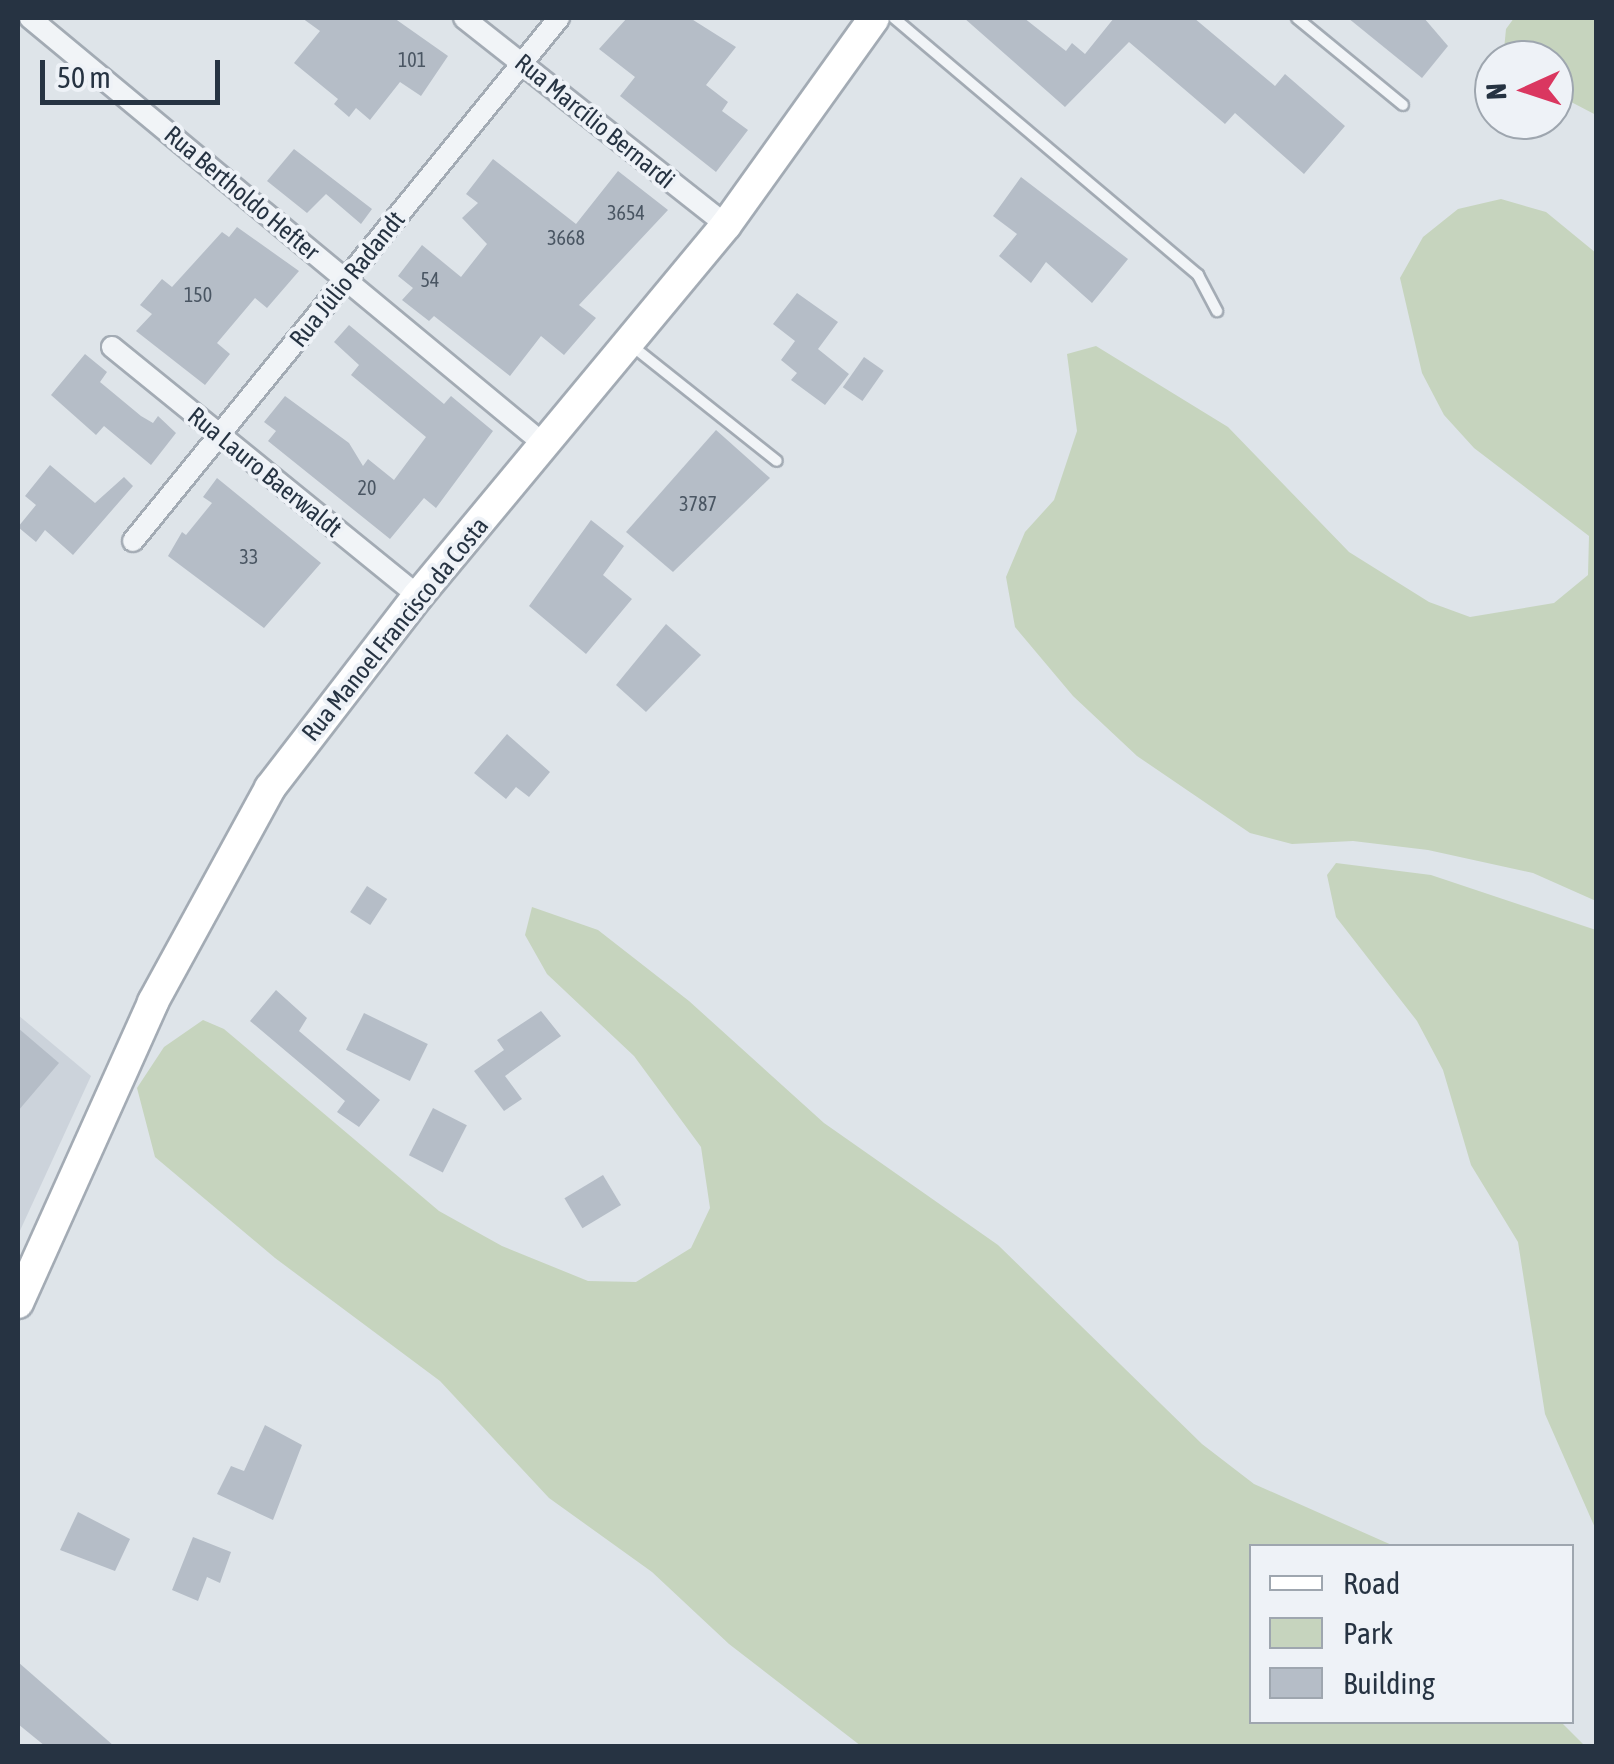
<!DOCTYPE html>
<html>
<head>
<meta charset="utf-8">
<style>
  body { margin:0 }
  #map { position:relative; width:1614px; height:1764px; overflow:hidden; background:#dee4e9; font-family:"Asap Condensed",sans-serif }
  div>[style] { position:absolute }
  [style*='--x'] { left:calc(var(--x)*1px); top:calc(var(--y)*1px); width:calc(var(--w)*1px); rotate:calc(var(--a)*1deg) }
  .built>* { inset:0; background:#ccd3db }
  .green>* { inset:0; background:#c6d4be }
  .building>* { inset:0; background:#b5bdc7; transform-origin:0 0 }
  .roads { filter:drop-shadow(2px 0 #a3abb4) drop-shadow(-2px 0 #a3abb4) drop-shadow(0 2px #a3abb4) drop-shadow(0 -2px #a3abb4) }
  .service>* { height:10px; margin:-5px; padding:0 5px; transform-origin:5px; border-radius:5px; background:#f1f4f7 }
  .minor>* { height:20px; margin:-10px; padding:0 10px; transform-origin:10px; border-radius:10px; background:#f1f4f7 }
  .secondary>* { height:30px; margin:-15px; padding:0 15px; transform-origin:15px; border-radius:15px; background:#fff }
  span { translate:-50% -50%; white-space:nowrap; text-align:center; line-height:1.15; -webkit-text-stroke:8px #eef2f7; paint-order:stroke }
  .number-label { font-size:20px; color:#4a5663 }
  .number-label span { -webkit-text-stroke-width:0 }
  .street-label { font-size:25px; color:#263342 }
  .frame { position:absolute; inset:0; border:20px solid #263342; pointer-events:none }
  .legend { position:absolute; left:1249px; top:1544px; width:325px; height:180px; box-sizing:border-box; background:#eef2f7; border:2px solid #9ea6af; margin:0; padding:12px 18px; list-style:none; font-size:30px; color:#263342 }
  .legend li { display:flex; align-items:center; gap:20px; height:50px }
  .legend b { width:50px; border:2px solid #9ea6af }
  .north { position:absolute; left:1474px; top:40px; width:100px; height:100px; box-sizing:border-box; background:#eef2f7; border:2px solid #9ea6af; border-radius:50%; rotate:267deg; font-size:28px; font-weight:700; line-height:40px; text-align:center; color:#263342 }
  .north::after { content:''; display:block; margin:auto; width:35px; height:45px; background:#da3760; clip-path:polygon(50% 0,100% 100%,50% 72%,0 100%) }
  .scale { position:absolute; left:40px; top:60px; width:180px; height:45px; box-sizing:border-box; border:5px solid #263342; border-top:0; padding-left:12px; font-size:30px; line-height:35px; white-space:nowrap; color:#263342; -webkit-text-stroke:8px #eef2f7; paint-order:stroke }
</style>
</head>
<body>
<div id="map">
  <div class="built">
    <div style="clip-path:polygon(18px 1015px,91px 1076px,18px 1235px)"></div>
  </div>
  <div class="green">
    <div style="clip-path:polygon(1514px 18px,1596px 18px,1596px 115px,1554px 93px,1554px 60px,1503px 60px,1506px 29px)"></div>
    <div style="clip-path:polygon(1501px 199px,1546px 212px,1596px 253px,1596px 901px,1533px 873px,1428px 850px,1353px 841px,1292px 844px,1250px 833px,1137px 756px,1073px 696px,1015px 627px,1006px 577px,1025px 532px,1054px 500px,1077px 431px,1067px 354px,1096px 346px,1228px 427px,1349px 552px,1429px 602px,1470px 617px,1554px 603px,1588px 575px,1589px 536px,1474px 448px,1444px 415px,1422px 373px,1400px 278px,1423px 237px,1458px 209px)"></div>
    <div style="clip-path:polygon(1336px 863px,1431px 875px,1596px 930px,1596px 1530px,1545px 1414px,1518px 1242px,1471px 1165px,1443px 1070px,1417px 1021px,1336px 917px,1327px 875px)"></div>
    <div style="clip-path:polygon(532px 907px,598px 930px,689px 1001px,824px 1123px,998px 1245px,1202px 1444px,1254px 1484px,1394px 1546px,1252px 1546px,1252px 1722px,1561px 1722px,1585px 1746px,861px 1746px,729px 1644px,652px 1572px,549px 1498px,440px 1381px,275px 1258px,155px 1157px,137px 1088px,164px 1047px,203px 1020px,224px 1029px,439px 1211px,502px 1246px,588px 1281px,636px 1282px,691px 1248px,710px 1208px,701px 1147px,634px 1056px,547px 974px,525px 935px)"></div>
  </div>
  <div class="building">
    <div style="clip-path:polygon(302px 18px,394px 18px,448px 56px,421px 96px,400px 82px,370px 120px,356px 108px,349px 117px,334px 104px,338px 99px,294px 63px,320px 31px)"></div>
    <div style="clip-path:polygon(627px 18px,690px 18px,736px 47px,706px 85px,728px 102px,722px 111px,748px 130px,716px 172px,620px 96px,635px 77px,599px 49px)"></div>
    <div style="clip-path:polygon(964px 18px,1024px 18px,1066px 51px,1072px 43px,1085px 54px,1114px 18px,1194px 18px,1275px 86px,1285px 74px,1345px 126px,1304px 174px,1235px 113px,1225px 124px,1129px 42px,1065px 107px)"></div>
    <div style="clip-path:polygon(1348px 18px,1424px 18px,1448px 46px,1422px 78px)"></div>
    <div style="clip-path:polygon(294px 149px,372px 209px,361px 224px,326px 194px,307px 213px,267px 181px)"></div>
    <div style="clip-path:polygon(493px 159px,576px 224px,618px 171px,668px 210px,579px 305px,596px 318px,564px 355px,541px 336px,510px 376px,434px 316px,429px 321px,402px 300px,413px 288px,398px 276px,422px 245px,461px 277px,487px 244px,462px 218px,478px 203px,466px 194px)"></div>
    <div style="clip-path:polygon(1021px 177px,1128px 259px,1092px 303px,1046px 262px,1031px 283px,999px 256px,1017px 234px,993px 216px)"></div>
    <div style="clip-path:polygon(237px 227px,299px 271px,267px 308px,255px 298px,217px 343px,230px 354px,205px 385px,136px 331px,152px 314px,140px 305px,162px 279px,172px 287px,222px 232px,229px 237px)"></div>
    <div style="clip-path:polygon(797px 293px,838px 322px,818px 349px,849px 374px,825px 405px,791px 380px,797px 373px,781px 360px,795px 341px,773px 324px)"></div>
    <div style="clip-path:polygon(349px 325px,444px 404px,451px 396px,493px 431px,436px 508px,424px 498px,390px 539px,268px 441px,276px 431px,264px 422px,285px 396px,349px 443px,363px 466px,368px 459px,394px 480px,426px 437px,351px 375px,359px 365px,334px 342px)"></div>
    <div style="clip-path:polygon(85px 354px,107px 372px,100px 382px,141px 416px,153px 423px,158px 416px,176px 433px,151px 465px,104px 426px,96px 435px,51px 395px)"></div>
    <div style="left:864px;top:357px;width:24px;height:37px;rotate:35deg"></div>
    <div style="clip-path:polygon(716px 430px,770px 478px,673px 572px,626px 532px)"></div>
    <div style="clip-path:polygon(50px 465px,95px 503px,124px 477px,133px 486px,73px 555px,45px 530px,36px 542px,18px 527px,36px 505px,25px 496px)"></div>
    <div style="clip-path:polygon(217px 478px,321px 563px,264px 628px,168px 556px,182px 532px,186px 535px,212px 503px,203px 497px)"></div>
    <div style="clip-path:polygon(591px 520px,624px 546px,603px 575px,632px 599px,586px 654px,529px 606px)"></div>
    <div style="clip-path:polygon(666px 624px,701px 655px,646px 712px,616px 685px)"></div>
    <div style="clip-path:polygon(507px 734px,550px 772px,529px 797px,516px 787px,506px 799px,474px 773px)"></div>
    <div style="left:367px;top:886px;width:24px;height:31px;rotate:33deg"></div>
    <div style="clip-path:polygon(276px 990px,307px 1018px,299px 1031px,380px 1100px,359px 1127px,337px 1112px,345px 1101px,250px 1021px)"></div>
    <div style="clip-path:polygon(541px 1011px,561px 1036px,505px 1076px,522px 1099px,504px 1111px,474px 1071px,504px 1050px,497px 1040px)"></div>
    <div style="left:364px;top:1013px;width:71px;height:41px;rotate:26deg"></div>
    <div style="clip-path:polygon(18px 1028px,59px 1063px,18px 1111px)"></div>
    <div style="left:433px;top:1108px;width:38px;height:53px;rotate:27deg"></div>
    <div style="left:603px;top:1175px;width:35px;height:45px;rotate:59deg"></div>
    <div style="clip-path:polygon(265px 1425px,302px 1445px,273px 1520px,217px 1494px,231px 1466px,244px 1471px)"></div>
    <div style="clip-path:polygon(78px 1512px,130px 1539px,115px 1571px,60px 1550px)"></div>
    <div style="clip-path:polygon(193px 1537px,231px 1552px,220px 1583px,207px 1577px,198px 1601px,172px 1590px)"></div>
    <div style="clip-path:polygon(18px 1662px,114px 1746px,45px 1746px,18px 1724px)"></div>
  </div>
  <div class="roads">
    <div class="service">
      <div style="--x:894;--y:18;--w:398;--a:40.2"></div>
      <div style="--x:1198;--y:275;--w:41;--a:62.2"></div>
      <div style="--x:1297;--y:18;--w:137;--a:39.4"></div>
      <div style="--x:631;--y:345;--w:186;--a:38.5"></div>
    </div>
    <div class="minor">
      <div style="--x:30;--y:18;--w:670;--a:39.67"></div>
      <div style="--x:464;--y:18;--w:334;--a:38.3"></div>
      <div style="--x:112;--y:347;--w:395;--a:39.1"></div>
      <div style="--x:133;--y:541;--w:675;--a:-50.84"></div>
    </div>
    <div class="secondary">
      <div style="--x:18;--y:1303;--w:330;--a:-65.8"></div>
      <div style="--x:153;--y:1002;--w:244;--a:-61.3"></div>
      <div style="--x:270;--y:788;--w:242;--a:-52.4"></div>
      <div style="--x:418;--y:596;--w:482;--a:-50.3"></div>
      <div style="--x:726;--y:225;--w:254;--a:-54.4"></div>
    </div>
  </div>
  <div class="number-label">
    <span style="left:412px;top:59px">101</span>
    <span style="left:626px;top:212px">3654</span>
    <span style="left:566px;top:237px">3668</span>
    <span style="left:430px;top:279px">54</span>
    <span style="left:198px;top:294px">150</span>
    <span style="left:367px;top:487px">20</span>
    <span style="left:698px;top:503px">3787</span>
    <span style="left:249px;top:556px">33</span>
  </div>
  <div class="street-label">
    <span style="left:595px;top:121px;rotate:39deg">Rua Marcílio Bernardi</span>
    <span style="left:242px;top:193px;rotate:40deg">Rua Bertholdo Hefter</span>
    <span style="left:347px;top:279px;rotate:-51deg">Rua Júlio Radandt</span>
    <span style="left:265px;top:472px;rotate:39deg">Rua Lauro Baerwaldt</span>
    <span style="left:395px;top:629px;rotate:-51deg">Rua Manoel Francisco da Costa</span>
  </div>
  <div class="frame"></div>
  <ul class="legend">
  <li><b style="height:12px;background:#fff"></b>Road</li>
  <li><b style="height:28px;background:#c6d4be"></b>Park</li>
  <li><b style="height:28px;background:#b5bdc7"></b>Building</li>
  </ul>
  <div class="north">N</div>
  <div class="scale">50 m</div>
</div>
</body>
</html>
